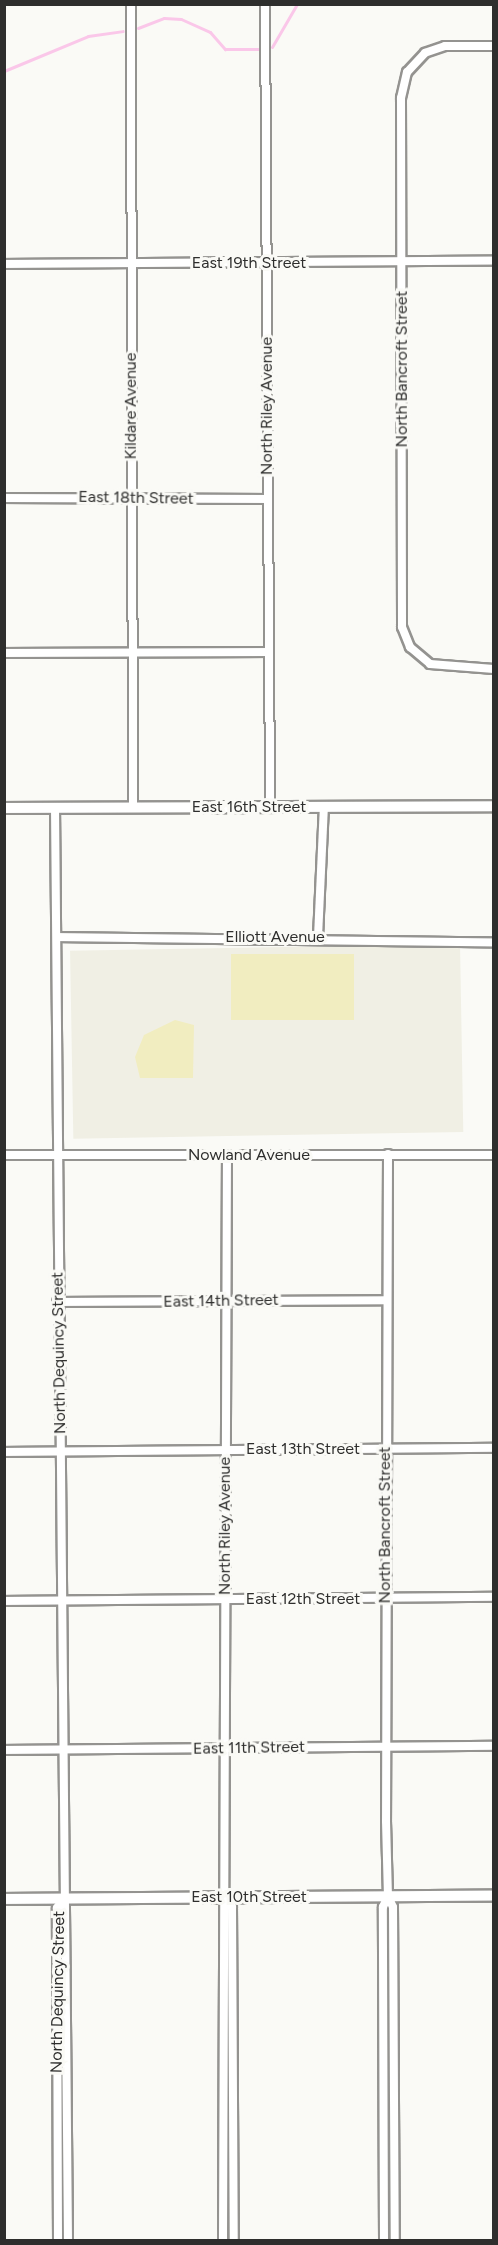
<!DOCTYPE html>
<html>
<head>
<meta charset="utf-8">
<style>
  body { margin:0 }
  #map { position:relative; width:498px; height:2245px; overflow:hidden; background:#fafaf6; font-family:Figtree,sans-serif }
  div>[style] { position:absolute }
  [style*='--x'] { left:calc(var(--x)*1px); top:calc(var(--y)*1px); width:calc(var(--w)*1px); rotate:calc(var(--a)*1deg) }
  .built>* { inset:0; background:#f0efe4; transform-origin:0 0 }
  .green>* { inset:0; background:#f1edc0; transform-origin:0 0 }
  .stream>* { height:3px; margin:-1.5px; padding:0 1.5px; transform-origin:1.5px; border-radius:1.5px; background:#fac7e9 }
  .roads { filter:drop-shadow(2px 0 #949390) drop-shadow(-2px 0 #949390) drop-shadow(0 2px #949390) drop-shadow(0 -2px #949390) }
  .street>* { height:8px; margin:-4px; padding:0 4px; transform-origin:4px; border-radius:4px; background:#fff }
  .secondary>* { height:10px; margin:-5px; padding:0 5px; transform-origin:5px; border-radius:5px; background:#fff }
  span { translate:-50% -50%; white-space:nowrap; text-align:center; line-height:1.15; -webkit-text-stroke:6px #fafaf6; paint-order:stroke }
  .street-label { font-size:16px; color:#2e2e2d }
  .frame { position:absolute; inset:0; border:6px solid #2e2e2d; pointer-events:none }
</style>
</head>
<body>
<div id="map">
  <div class="built">
    <div style="left:460px;top:944px;width:188px;height:390px;rotate:89deg"></div>
  </div>
  <div class="green">
    <div style="left:231px;top:954px;width:123px;height:66px"></div>
    <div style="clip-path:polygon(175px 1020px,194px 1025px,193px 1078px,140px 1078px,135px 1057px,144px 1035px)"></div>
  </div>
  <div class="stream">
    <div style="--x:138;--y:28;--w:28;--a:-21"></div>
    <div style="--x:164;--y:18;--w:17;--a:3"></div>
    <div style="--x:181;--y:19;--w:32;--a:24"></div>
    <div style="--x:210;--y:32;--w:23;--a:49"></div>
    <div style="--x:225;--y:49;--w:33;--a:0"></div>
    <div style="--x:272;--y:47;--w:50;--a:-59.8"></div>
    <div style="--x:4;--y:71;--w:91;--a:-22.6"></div>
    <div style="--x:88;--y:36;--w:35;--a:-8"></div>
  </div>
  <div class="roads">
    <div class="street">
      <div style="--x:131;--y:4;--w:803;--a:89.86"></div>
      <div style="--x:265;--y:4;--w:803;--a:89.64"></div>
      <div style="--x:494;--y:46;--w:49;--a:180"></div>
      <div style="--x:445;--y:46;--w:21;--a:161"></div>
      <div style="--x:425;--y:53;--w:26;--a:133"></div>
      <div style="--x:407;--y:72;--w:27;--a:103"></div>
      <div style="--x:401;--y:98;--w:529;--a:89.89"></div>
      <div style="--x:402;--y:627;--w:22;--a:68"></div>
      <div style="--x:410;--y:647;--w:26;--a:40"></div>
      <div style="--x:430;--y:664;--w:64;--a:4.5"></div>
      <div style="--x:4;--y:264;--w:490;--a:-0.4"></div>
      <div style="--x:4;--y:498;--w:263;--a:0.2"></div>
      <div style="--x:4;--y:653;--w:265;--a:-0.2"></div>
      <div style="--x:55;--y:807;--w:1433;--a:89.48"></div>
      <div style="--x:57;--y:937;--w:437;--a:0.7"></div>
      <div style="--x:318;--y:937;--w:130;--a:-87.4"></div>
      <div style="--x:388;--y:1154;--w:667;--a:90.17"></div>
      <div style="--x:386;--y:1821;--w:75;--a:88.5"></div>
      <div style="--x:388;--y:1896;--w:12;--a:66"></div>
      <div style="--x:393;--y:1907;--w:333;--a:89.7"></div>
      <div style="--x:4;--y:1155;--w:490;--a:0"></div>
      <div style="--x:57;--y:1302;--w:328;--a:-0.3"></div>
      <div style="--x:4;--y:1452;--w:490;--a:-0.5"></div>
      <div style="--x:4;--y:1601;--w:490;--a:-0.5"></div>
      <div style="--x:4;--y:1750;--w:490;--a:-0.5"></div>
      <div style="--x:227;--y:1897;--w:11;--a:63"></div>
      <div style="--x:232;--y:1907;--w:333;--a:89.7"></div>
      <div style="--x:58;--y:2240;--w:332;--a:-90.2"></div>
      <div style="--x:57;--y:1908;--w:11;--a:-56"></div>
      <div style="--x:223;--y:2240;--w:1085;--a:-89.79"></div>
      <div style="--x:384;--y:2240;--w:333;--a:-90.2"></div>
      <div style="--x:383;--y:1907;--w:12;--a:-66"></div>
    </div>
    <div class="secondary">
      <div style="--x:4;--y:808;--w:490;--a:-0.2"></div>
      <div style="--x:4;--y:1899;--w:490;--a:-0.4"></div>
    </div>
  </div>
  <div class="street-label">
    <span style="left:249px;top:263px">East 19th Street</span>
    <span style="left:402px;top:369px;rotate:-90deg">North Bancroft Street</span>
    <span style="left:131px;top:406px;rotate:-90deg">Kildare Avenue</span>
    <span style="left:267px;top:406px;rotate:-90deg">North Riley Avenue</span>
    <span style="left:136px;top:498px;rotate:1deg">East 18th Street</span>
    <span style="left:249px;top:807px">East 16th Street</span>
    <span style="left:275px;top:937px">Elliott Avenue</span>
    <span style="left:249px;top:1155px">Nowland Avenue</span>
    <span style="left:221px;top:1301px;rotate:-1deg">East 14th Street</span>
    <span style="left:59px;top:1353px;rotate:-91deg">North Dequincy Street</span>
    <span style="left:303px;top:1449px">East 13th Street</span>
    <span style="left:385px;top:1525px;rotate:-90deg">North Bancroft Street</span>
    <span style="left:225px;top:1526px;rotate:-90deg">North Riley Avenue</span>
    <span style="left:303px;top:1599px">East 12th Street</span>
    <span style="left:249px;top:1748px;rotate:-1deg">East 11th Street</span>
    <span style="left:249px;top:1897px">East 10th Street</span>
    <span style="left:58px;top:1992px;rotate:-89deg">North Dequincy Street</span>
  </div>
  <div class="frame"></div>
</div>
</body>
</html>
